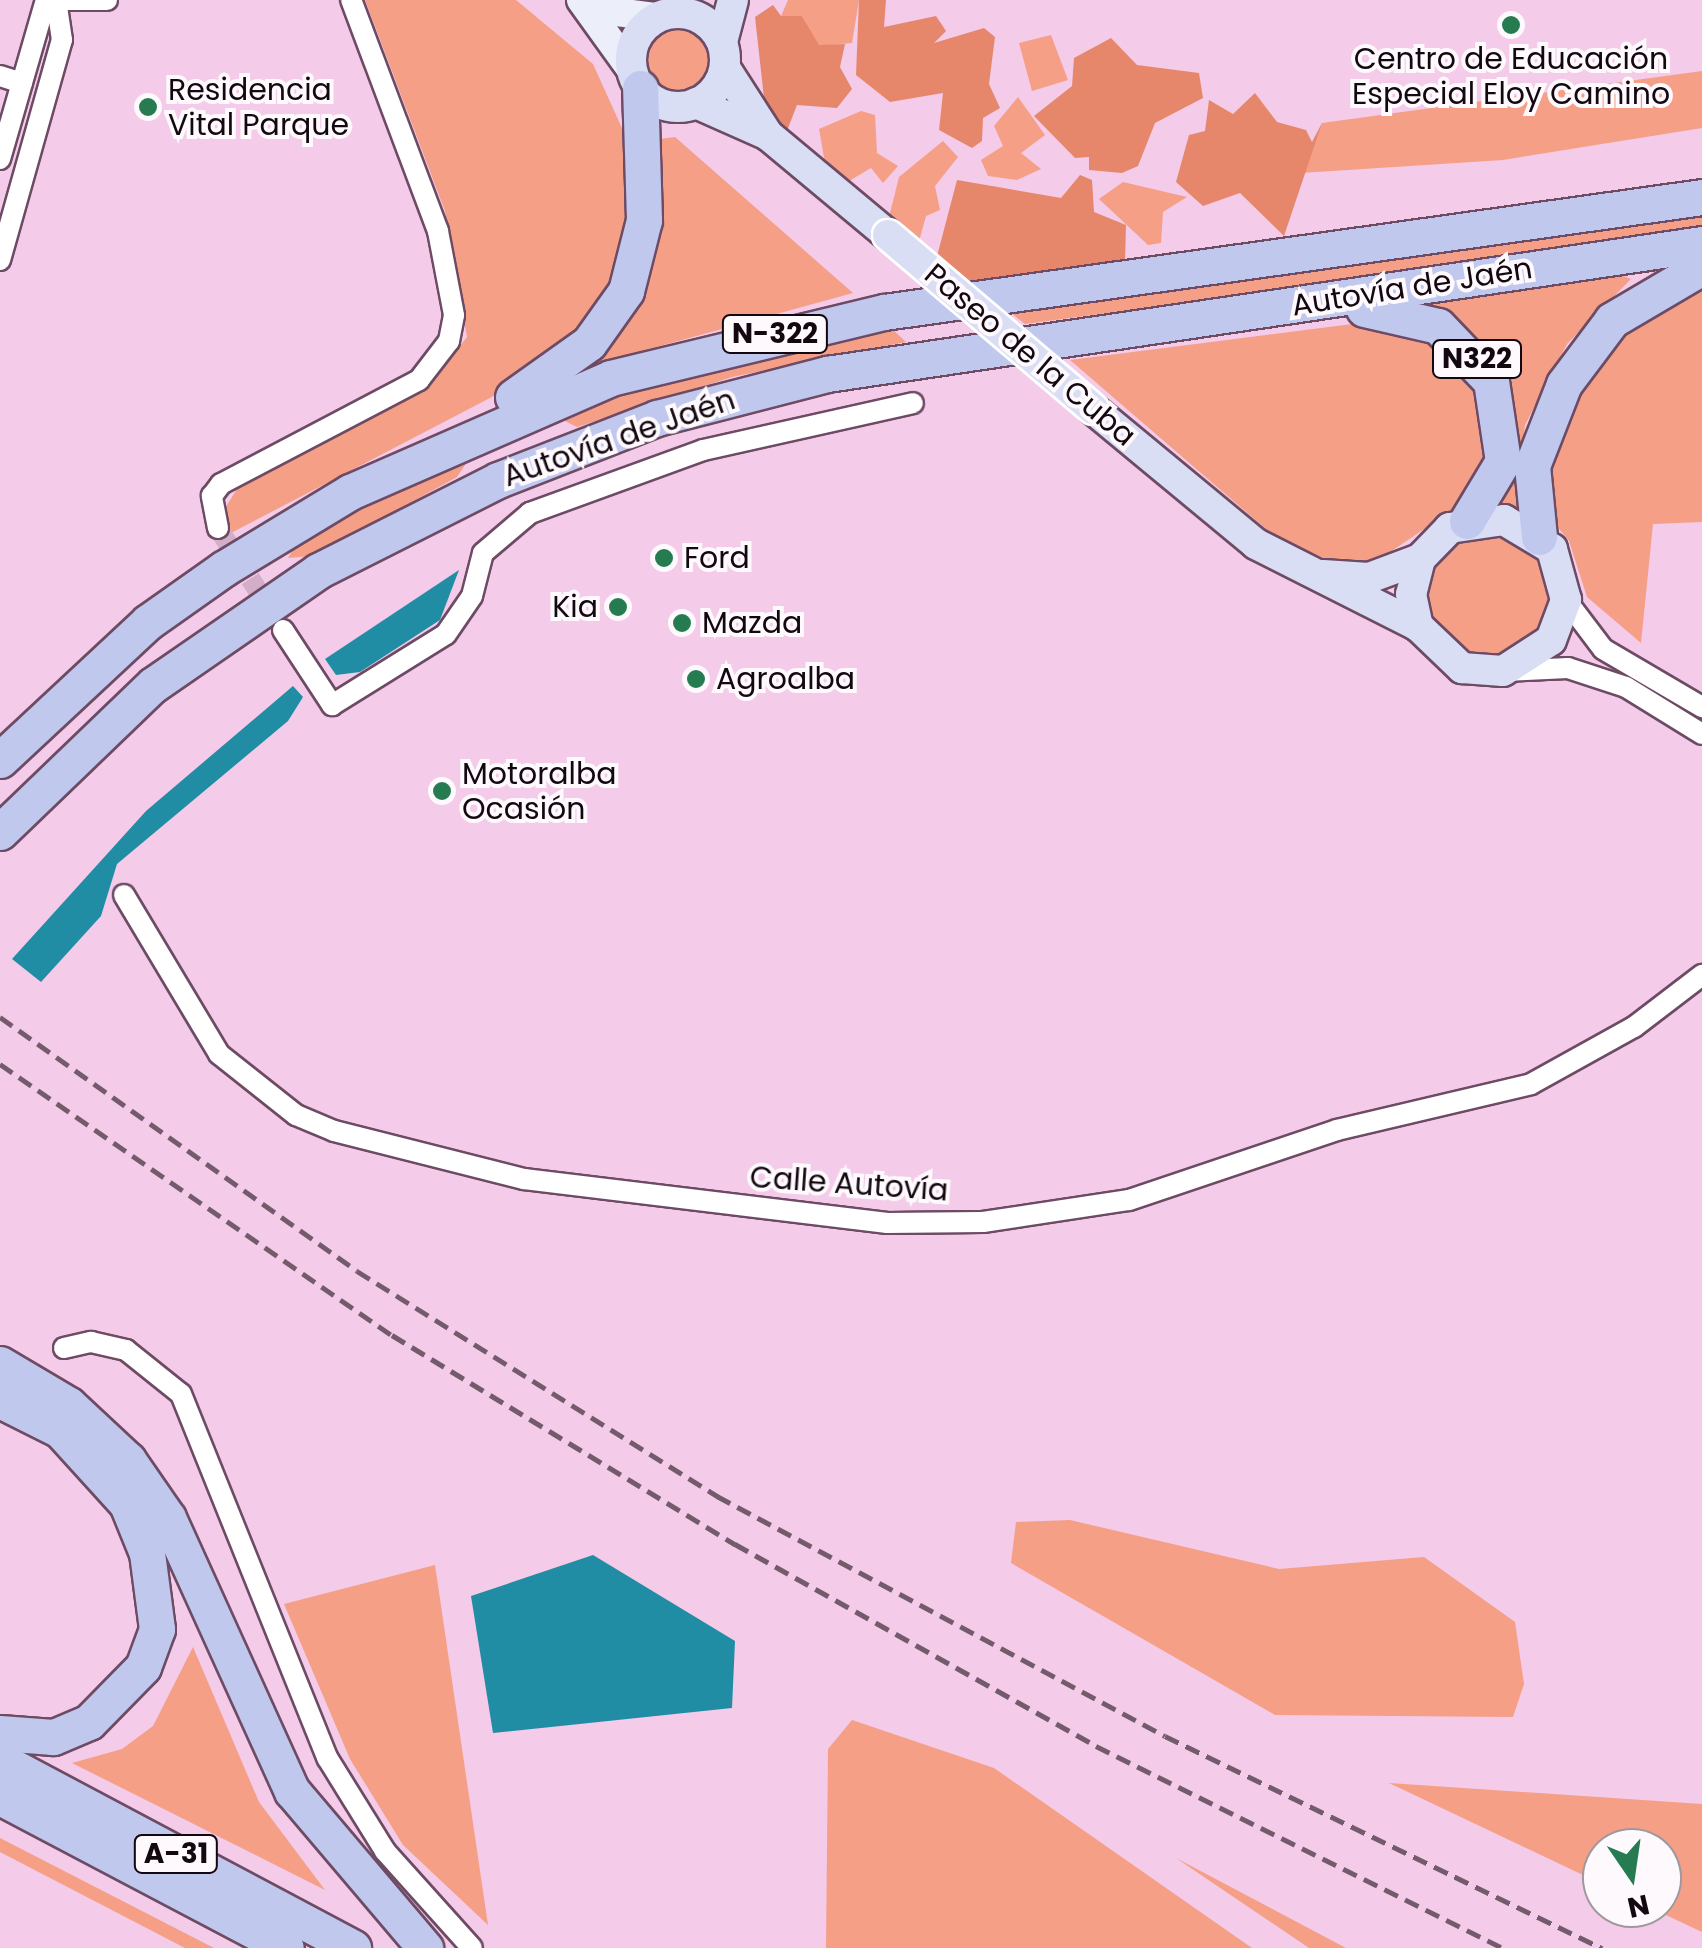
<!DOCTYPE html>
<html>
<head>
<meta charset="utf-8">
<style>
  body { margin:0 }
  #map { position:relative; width:1702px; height:1948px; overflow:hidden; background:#f4cbe8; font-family:Poppins,sans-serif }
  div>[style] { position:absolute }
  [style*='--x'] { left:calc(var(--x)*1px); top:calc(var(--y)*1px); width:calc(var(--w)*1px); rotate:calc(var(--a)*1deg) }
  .green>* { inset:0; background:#f59f87 }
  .round { border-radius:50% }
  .forest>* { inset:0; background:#e6876c }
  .water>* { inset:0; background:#208da5 }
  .street-tunnel>* { height:20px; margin-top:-10px; transform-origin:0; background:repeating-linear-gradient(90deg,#d2aec8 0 20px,transparent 0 30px) }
  .roads { filter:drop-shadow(2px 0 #6d4b64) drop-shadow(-2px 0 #6d4b64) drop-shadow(0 2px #6d4b64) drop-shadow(0 -2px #6d4b64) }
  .street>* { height:20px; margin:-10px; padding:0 10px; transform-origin:10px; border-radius:10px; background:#fff }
  .secondary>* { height:28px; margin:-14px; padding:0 14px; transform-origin:14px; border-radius:14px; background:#eceefa }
  .primary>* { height:30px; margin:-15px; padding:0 15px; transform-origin:15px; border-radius:15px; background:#d9def5 }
  .primary>.ring { margin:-15px; padding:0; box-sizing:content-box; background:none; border:30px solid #d9def5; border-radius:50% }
  .highway>* { height:35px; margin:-17.5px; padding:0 17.5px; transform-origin:17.5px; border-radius:17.5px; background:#c0c8ee }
  .rail>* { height:5px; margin-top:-2.5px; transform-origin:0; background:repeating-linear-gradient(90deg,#735b6c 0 15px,transparent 0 23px) }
  .bridges { filter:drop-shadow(2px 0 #fff) drop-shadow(-2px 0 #fff) drop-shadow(0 2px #fff) drop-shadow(0 -2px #fff) }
  .primary-bridge>* { height:30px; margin:-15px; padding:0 15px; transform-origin:15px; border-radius:15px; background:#d9def5 }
  .dots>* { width:28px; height:28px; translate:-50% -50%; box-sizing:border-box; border:5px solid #fdf9fc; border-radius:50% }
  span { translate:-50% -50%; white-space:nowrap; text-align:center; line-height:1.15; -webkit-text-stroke:8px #fdf9fc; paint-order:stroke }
  .shield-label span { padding:2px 8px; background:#fdf9fc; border:2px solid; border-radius:8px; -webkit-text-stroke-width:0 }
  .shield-label { font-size:28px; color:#130710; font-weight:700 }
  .poi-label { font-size:30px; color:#130710 }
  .left { translate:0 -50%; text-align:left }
  .right { translate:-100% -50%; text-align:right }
  .street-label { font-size:30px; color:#130710 }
  .north { position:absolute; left:1582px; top:1828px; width:100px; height:100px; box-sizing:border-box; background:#fdf9fc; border:2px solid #9f989e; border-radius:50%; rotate:167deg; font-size:28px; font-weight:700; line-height:40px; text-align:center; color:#130710 }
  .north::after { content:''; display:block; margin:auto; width:35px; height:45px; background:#267c50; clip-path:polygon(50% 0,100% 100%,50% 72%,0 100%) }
</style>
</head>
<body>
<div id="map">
  <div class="green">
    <div style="clip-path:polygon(365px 0,516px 0,593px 64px,626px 137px,631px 217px,615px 280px,582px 336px,515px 385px,231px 533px,225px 508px,244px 478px,426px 389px,467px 337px,445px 211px)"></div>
    <div style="clip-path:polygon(788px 0,859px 0,852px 43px,819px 46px,802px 16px,781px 16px)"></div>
    <div class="round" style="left:642px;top:27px;width:72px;height:72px"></div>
    <div style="clip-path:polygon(1051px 35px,1068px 80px,1032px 91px,1019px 43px)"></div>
    <div style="clip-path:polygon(1702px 71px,1702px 128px,1503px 160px,1301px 173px,1322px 123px)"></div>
    <div style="clip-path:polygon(1018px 97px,1045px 135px,1021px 153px,1041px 169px,1017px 180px,988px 176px,981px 160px,1003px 146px,994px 126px)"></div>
    <div style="clip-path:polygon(861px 111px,875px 115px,877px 153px,898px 166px,883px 183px,871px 168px,844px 184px,826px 169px,819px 129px)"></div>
    <div style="clip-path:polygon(675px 137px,853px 293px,576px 369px,603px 341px,651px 140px)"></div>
    <div style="clip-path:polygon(943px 141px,958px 157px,935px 186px,940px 210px,926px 216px,918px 245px,888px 221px,899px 177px)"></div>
    <div style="clip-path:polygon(1123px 182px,1187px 197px,1163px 212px,1161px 243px,1148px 245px,1099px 199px)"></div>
    <div style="clip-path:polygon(1702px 210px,1702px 235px,1025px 324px,1001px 305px)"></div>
    <div style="clip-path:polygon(1618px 274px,1631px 279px,1567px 344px,1525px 425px,1517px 508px,1499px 503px,1513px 457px,1511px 394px,1413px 303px)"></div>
    <div style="clip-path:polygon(1702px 281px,1702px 522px,1653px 524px,1641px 643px,1587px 597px,1569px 541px,1548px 515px,1546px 480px,1565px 412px,1615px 334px)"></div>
    <div style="clip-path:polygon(1368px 322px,1416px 331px,1480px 384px,1492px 447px,1461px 504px,1374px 563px,1337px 564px,1274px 536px,1070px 360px)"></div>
    <div style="clip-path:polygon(886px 323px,906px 342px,732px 377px,577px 427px,565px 421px,571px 407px)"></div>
    <div style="clip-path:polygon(439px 462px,467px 462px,457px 477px,313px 556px,288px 558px,302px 534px)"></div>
    <div class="round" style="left:1426px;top:534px;width:122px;height:122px"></div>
    <div style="clip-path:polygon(1070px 1520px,1279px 1569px,1424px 1557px,1515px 1622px,1524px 1684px,1513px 1717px,1275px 1715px,1011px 1563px,1016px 1522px)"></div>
    <div style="clip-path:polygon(435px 1565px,488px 1925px,403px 1845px,350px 1759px,284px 1604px)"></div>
    <div style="clip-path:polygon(193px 1647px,259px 1802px,325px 1890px,72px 1763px,122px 1749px,153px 1726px)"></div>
    <div style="clip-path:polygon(852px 1720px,994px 1768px,1252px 1948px,826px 1948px,828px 1749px)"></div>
    <div style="clip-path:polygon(1389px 1783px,1702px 1804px,1702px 1932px,1651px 1908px,1662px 1908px,1662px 1848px,1602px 1848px,1602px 1884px)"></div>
    <div style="clip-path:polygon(0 1838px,214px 1948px,185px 1948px,0 1852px)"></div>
    <div style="clip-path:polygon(1176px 1858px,1346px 1948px,1309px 1948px)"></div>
  </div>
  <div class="forest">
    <div style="clip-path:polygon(859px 0,886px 0,884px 27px,936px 16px,946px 31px,934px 43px,984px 28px,995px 37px,989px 84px,1000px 108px,983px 118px,982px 141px,972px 148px,939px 130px,943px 93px,890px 102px,856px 75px)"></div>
    <div style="clip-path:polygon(773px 5px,781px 16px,802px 16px,819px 45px,845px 44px,840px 67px,852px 89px,837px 108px,797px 105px,785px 136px,764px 98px,755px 17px)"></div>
    <div style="clip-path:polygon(1111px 38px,1137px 65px,1199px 73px,1203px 98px,1155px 123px,1138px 166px,1122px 173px,1089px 170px,1089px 157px,1075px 158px,1034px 116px,1072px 86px,1074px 58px)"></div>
    <div style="clip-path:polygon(1255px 93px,1277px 122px,1306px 130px,1312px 142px,1322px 123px,1284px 236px,1240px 193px,1203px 206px,1176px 182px,1189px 135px,1205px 131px,1209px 100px,1233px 114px)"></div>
    <div style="clip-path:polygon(1080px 175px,1092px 180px,1094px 212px,1126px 225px,1125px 262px,967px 285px,936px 260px,957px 180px,1061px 198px)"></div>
  </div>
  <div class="water">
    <div style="clip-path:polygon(459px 570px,440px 620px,360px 672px,336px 675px,325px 659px)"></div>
    <div style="clip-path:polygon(293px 686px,303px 697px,288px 721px,117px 864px,101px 916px,41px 982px,12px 959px,146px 811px)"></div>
    <div style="clip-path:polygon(593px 1555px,735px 1641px,732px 1708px,493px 1733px,471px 1596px)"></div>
  </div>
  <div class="street-tunnel">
    <div style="--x:218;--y:528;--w:121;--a:57.5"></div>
  </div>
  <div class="roads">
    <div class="street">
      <div style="--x:63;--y:0;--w:44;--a:0"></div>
      <div style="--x:0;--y:76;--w:23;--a:18"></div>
      <div style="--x:0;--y:159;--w:166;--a:-73.9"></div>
      <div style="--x:0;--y:260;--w:229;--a:-74.3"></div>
      <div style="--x:62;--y:40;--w:40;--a:-98.5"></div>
      <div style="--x:218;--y:528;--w:33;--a:-101"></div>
      <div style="--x:212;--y:496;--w:15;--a:-53"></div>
      <div style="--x:221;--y:484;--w:224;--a:-27.7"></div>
      <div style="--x:419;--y:380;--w:49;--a:-52.4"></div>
      <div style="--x:449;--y:341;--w:26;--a:-79"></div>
      <div style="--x:454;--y:315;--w:86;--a:-100.8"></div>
      <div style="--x:438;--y:231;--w:247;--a:-110.6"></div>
      <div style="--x:1566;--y:600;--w:61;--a:52.9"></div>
      <div style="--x:1603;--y:649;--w:115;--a:30.4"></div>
      <div style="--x:283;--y:630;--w:90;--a:56.8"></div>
      <div style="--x:332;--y:705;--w:134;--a:-31.9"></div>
      <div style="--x:446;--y:634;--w:46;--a:-55.6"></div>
      <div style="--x:472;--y:596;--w:44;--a:-75.7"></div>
      <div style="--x:483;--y:553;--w:62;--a:-40.4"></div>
      <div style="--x:530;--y:513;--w:184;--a:-20"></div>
      <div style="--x:703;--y:450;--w:215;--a:-12.6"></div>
      <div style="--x:1505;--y:671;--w:63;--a:-2.7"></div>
      <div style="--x:1568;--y:668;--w:61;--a:18.1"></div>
      <div style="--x:1626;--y:687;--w:89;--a:31.7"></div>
      <div style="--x:124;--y:895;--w:185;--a:59.1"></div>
      <div style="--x:219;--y:1054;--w:98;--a:38.4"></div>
      <div style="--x:296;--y:1115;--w:41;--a:22.8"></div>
      <div style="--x:334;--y:1131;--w:196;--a:14.2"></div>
      <div style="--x:524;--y:1179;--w:366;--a:6.9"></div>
      <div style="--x:887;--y:1223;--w:96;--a:-0.6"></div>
      <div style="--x:983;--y:1222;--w:148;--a:-8.6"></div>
      <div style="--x:1129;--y:1200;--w:219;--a:-18.6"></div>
      <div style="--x:1337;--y:1130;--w:199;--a:-13.3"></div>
      <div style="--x:1531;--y:1084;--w:118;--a:-29"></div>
      <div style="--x:1634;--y:1027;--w:86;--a:-37.4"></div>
      <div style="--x:64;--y:1348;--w:28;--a:-13"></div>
      <div style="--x:91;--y:1342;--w:36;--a:13"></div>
      <div style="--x:126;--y:1350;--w:70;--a:38.7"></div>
      <div style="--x:181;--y:1394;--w:393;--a:68.1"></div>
      <div style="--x:328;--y:1759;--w:108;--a:58.2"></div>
      <div style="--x:385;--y:1851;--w:130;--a:48.1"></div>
    </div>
    <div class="secondary">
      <div style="--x:581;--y:0;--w:87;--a:54.3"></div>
      <div style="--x:593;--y:9;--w:64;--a:7.2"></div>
    </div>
    <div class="primary">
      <div class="ring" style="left:631px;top:13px;width:64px;height:64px"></div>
      <div style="--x:722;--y:42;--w:43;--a:-75.3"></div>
      <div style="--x:725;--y:68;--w:80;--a:57.3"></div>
      <div style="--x:696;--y:103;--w:79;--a:24"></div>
      <div style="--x:768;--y:135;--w:156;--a:39.8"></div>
      <div style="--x:1093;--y:409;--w:212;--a:39.6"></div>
      <div style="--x:1256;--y:544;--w:182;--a:26.8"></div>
      <div style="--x:1418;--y:626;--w:61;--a:43.7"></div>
      <div style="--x:1462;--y:668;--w:41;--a:4.2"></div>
      <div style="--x:1503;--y:671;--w:57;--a:-32.9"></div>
      <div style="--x:1551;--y:640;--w:43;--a:-69.4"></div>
      <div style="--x:1566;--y:600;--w:53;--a:-105.4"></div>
      <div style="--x:1552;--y:549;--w:56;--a:-148.9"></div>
      <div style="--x:1504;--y:520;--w:55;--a:171.6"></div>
      <div style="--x:1450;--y:528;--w:43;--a:134.1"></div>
      <div style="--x:1420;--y:559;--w:36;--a:104"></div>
      <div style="--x:1411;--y:594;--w:33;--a:78"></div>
      <div style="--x:1323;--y:575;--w:46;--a:3.7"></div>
      <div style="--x:1369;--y:578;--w:54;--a:-20.4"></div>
    </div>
    <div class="highway">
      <div style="--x:1364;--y:309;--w:76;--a:12.9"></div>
      <div style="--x:1438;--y:326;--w:76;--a:46.1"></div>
      <div style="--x:1491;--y:381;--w:81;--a:81.5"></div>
      <div style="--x:1503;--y:461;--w:70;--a:121"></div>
      <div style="--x:513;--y:397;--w:93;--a:-35.4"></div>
      <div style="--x:589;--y:343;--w:64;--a:-54.6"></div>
      <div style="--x:626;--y:291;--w:73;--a:-75.8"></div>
      <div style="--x:644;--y:220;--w:132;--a:-91.7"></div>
      <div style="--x:1539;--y:537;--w:71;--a:-95.6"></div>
      <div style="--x:1532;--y:466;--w:88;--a:-68.7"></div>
      <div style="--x:1564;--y:384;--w:80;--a:-53.1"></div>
      <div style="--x:1612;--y:320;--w:104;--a:-30.5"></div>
      <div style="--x:0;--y:760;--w:202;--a:-43"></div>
      <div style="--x:148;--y:622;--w:92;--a:-35.2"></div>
      <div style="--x:223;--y:569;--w:149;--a:-31.2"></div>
      <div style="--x:350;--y:492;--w:285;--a:-23.6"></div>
      <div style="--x:611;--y:378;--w:281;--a:-13.6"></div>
      <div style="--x:884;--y:312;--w:826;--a:-8"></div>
      <div style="--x:0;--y:832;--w:212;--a:-43.9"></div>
      <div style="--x:153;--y:685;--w:201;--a:-34.6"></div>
      <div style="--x:318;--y:571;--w:202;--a:-26.8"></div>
      <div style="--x:498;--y:480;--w:171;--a:-21.3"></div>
      <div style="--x:657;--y:418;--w:176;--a:-14.5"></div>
      <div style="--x:827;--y:374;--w:885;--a:-8.45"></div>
      <div style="--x:0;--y:1364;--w:80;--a:30.7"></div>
      <div style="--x:69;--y:1405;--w:81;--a:43"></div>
      <div style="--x:128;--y:1460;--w:70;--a:55.4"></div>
      <div style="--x:168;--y:1518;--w:300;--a:65.6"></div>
      <div style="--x:292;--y:1791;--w:206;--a:49.7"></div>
      <div style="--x:0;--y:1400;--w:67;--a:26.6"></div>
      <div style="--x:60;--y:1430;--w:100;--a:47.8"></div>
      <div style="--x:127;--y:1504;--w:53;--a:67.8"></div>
      <div style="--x:147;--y:1553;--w:77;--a:82.5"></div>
      <div style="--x:157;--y:1629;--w:40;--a:110.2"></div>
      <div style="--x:143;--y:1667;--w:77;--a:134.5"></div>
      <div style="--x:89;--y:1722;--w:39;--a:157"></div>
      <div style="--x:53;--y:1737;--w:53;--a:-175.7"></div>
      <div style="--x:0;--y:1760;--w:400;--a:28"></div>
      <div style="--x:0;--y:1797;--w:323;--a:27.8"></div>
    </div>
  </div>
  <div class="rail">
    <div style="--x:0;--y:1017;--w:438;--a:35.4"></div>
    <div style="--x:357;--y:1271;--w:425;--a:32"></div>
    <div style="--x:717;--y:1496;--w:508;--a:28.18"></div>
    <div style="--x:1165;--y:1736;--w:486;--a:25.9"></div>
    <div style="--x:0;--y:1064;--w:477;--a:34.7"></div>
    <div style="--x:392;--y:1335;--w:402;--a:31.4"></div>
    <div style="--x:735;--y:1544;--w:414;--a:29.2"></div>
    <div style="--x:1096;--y:1746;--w:454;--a:26.4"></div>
  </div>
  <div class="bridges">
    <div class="primary-bridge">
      <div style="--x:888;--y:235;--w:269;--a:40.3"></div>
    </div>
  </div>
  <div class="dots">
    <div style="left:1511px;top:25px;background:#267c50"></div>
    <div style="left:148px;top:107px;background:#267c50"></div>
    <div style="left:664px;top:558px;background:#267c50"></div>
    <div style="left:618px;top:607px;background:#267c50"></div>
    <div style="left:682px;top:623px;background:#267c50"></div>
    <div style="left:696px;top:679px;background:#267c50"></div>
    <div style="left:442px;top:791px;background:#267c50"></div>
  </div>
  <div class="shield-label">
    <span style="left:775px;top:334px">N-322</span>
    <span style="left:1477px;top:359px">N322</span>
    <span style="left:176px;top:1854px">A-31</span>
  </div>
  <div class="poi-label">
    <span style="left:1511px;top:76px">Centro de Educación<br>Especial Eloy Camino</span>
    <span class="left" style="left:168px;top:107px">Residencia<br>Vital Parque</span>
    <span class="left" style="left:684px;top:558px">Ford</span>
    <span class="right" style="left:598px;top:607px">Kia</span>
    <span class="left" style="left:702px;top:623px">Mazda</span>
    <span class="left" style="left:716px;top:679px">Agroalba</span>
    <span class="left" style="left:462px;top:791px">Motoralba<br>Ocasión</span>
  </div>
  <div class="street-label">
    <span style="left:1412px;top:287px;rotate:-9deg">Autovía de Jaén</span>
    <span style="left:1030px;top:355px;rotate:40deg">Paseo de la Cuba</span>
    <span style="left:619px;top:438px;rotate:-19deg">Autovía de Jaén</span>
    <span style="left:849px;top:1184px;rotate:4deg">Calle Autovía</span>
  </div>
  <div class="north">N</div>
</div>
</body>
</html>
